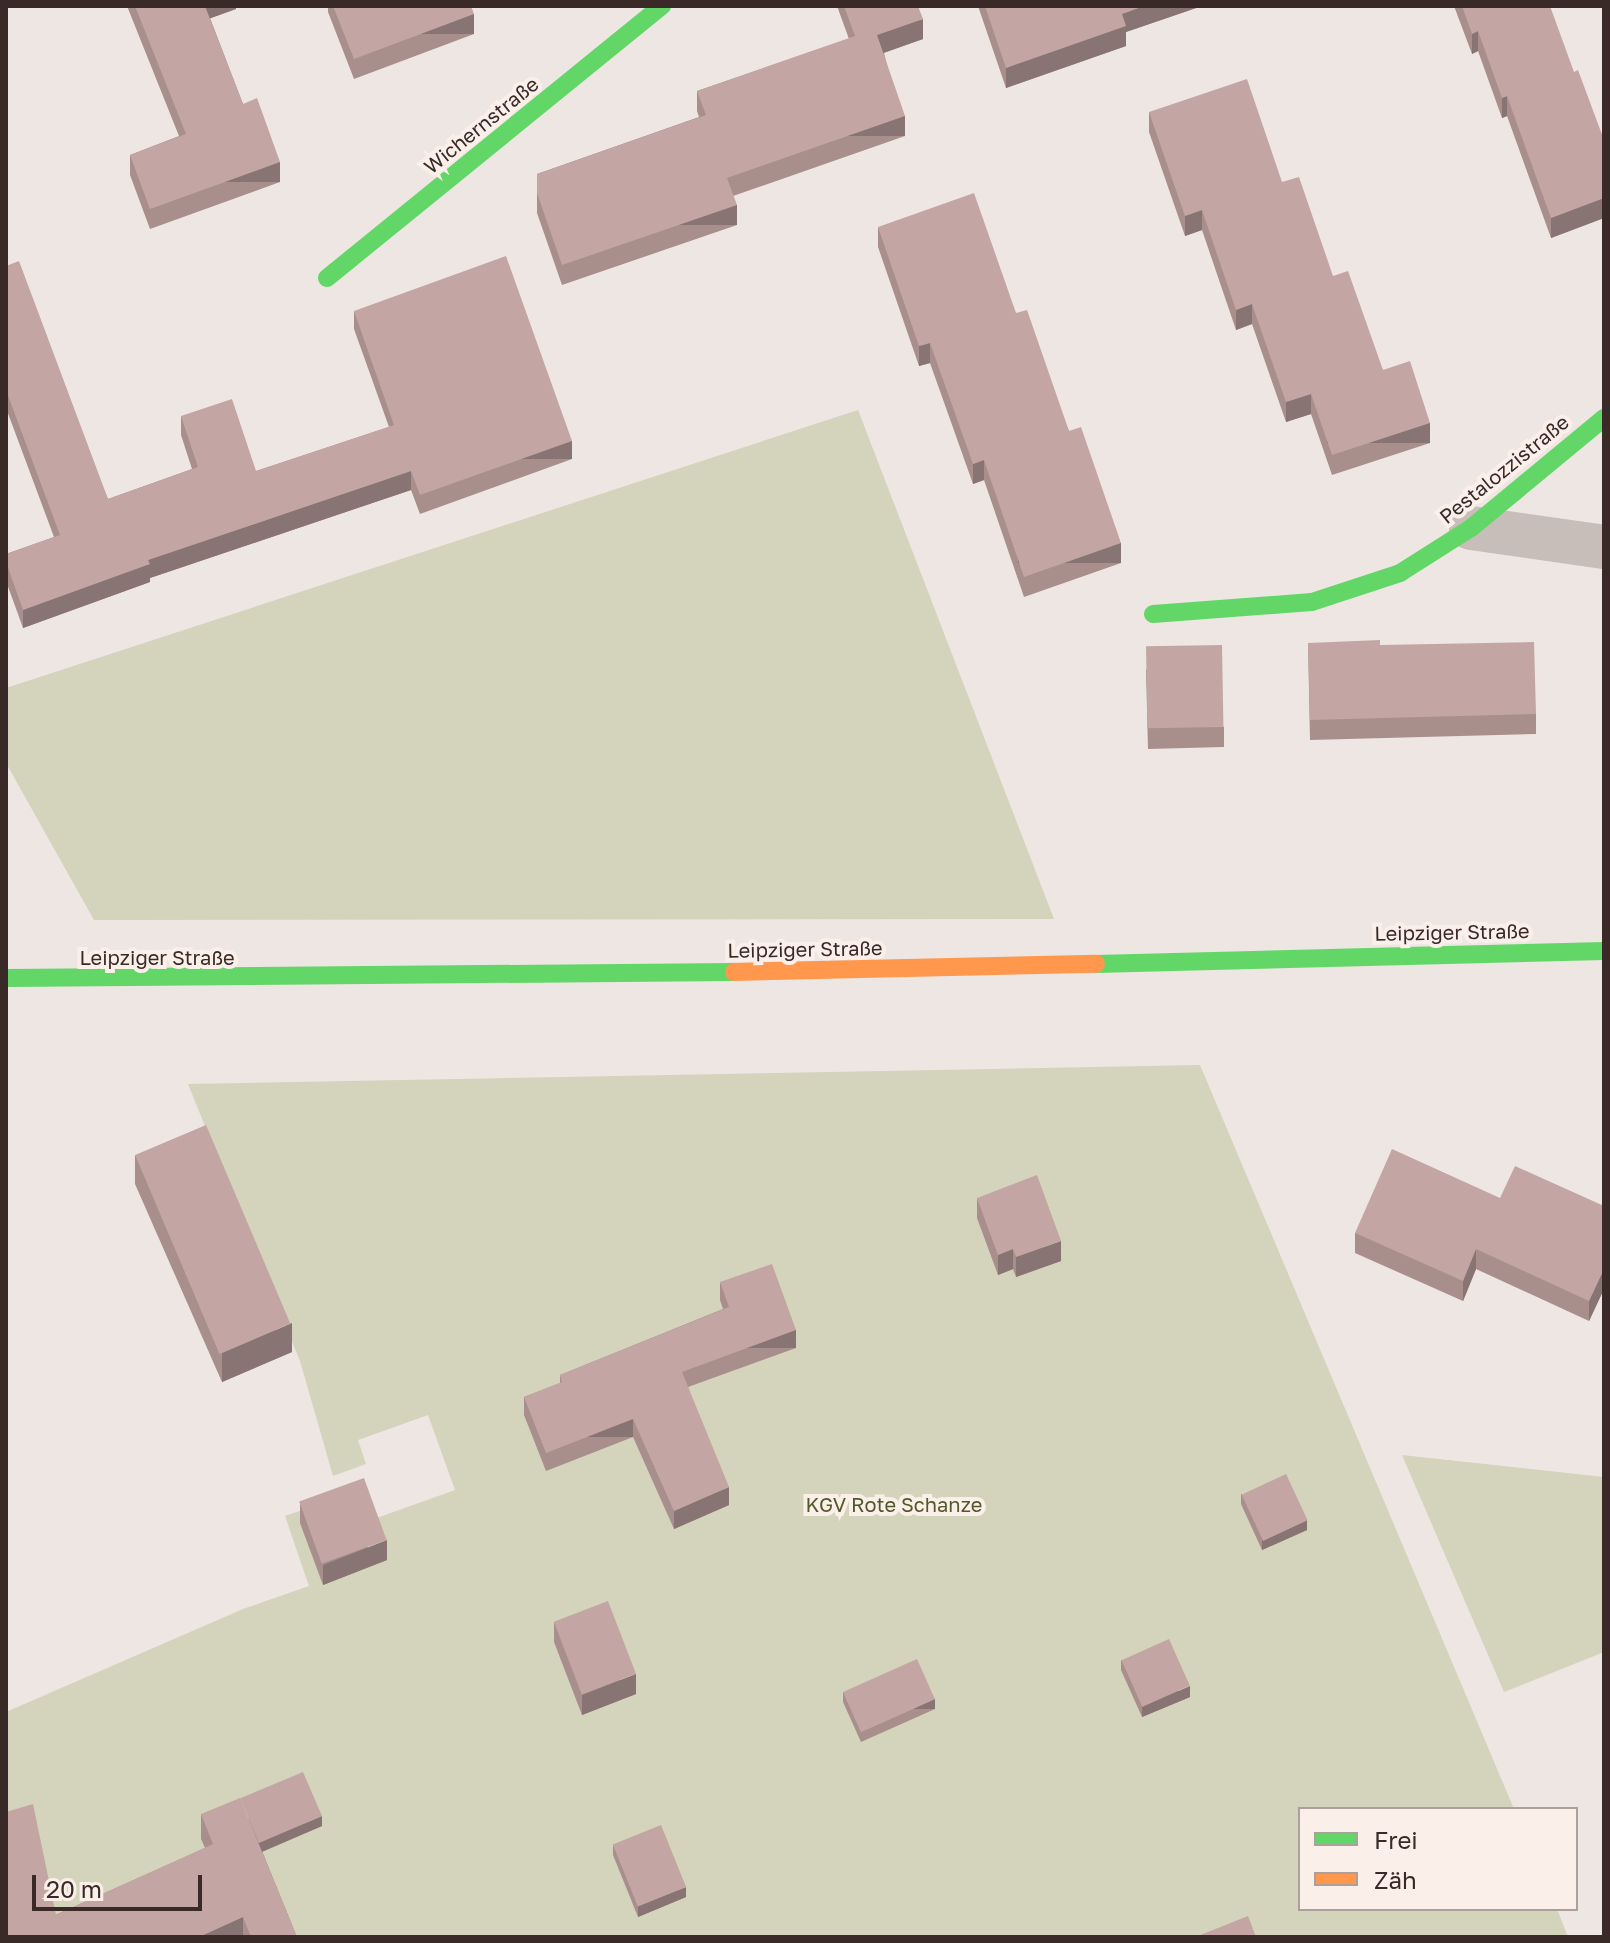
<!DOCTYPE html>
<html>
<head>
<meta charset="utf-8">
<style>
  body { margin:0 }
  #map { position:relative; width:1610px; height:1943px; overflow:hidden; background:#eee6e2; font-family:"Golos Text",sans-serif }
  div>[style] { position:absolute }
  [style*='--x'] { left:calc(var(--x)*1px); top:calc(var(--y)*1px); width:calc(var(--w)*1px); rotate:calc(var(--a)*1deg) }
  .green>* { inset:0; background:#d4d3bb }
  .street>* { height:44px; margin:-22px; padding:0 22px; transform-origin:22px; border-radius:22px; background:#c7beba }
  .fast>* { height:18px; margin:-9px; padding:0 9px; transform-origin:9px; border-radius:9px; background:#63d668 }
  .slow>* { height:18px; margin:-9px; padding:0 9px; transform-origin:9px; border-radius:9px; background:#ff974d }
  .wall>* { inset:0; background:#a88f8c }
  .shaded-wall>* { inset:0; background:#887472; transform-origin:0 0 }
  .building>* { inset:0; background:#c3a6a3; transform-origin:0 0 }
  span { translate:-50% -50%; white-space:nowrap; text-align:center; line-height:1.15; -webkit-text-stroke:8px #fbefe9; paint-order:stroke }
  .street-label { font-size:20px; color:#392a28 }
  .park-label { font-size:20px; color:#51582a }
  .frame { position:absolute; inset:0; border:8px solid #392a28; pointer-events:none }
  .legend { position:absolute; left:1298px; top:1807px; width:280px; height:104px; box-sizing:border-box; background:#fbefe9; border:2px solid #ada09c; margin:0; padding:10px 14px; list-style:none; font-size:24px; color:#392a28 }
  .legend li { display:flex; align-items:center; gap:16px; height:40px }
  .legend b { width:40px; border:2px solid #ada09c }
  .scale { position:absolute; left:32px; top:1875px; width:170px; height:36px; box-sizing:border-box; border:4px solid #392a28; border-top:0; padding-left:10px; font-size:24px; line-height:28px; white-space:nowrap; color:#392a28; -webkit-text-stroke:6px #fbefe9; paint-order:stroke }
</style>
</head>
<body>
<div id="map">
  <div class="green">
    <div style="clip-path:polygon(858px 410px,1054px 919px,94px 920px,6px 763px,6px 688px)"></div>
    <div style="clip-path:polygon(1200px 1065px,1514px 1809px,1300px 1809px,1300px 1909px,1557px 1909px,1568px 1937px,6px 1937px,6px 1712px,243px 1609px,309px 1586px,285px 1516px,363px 1489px,374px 1519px,455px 1490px,428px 1415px,358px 1440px,366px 1464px,333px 1476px,300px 1361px,188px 1084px)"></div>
    <div style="clip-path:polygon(1402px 1455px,1604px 1477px,1604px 1652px,1504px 1692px)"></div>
  </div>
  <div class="street">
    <div style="--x:1471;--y:528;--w:134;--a:8.1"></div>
  </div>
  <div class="fast">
    <div style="--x:327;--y:278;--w:432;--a:-39.1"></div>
    <div style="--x:1153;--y:614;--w:159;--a:-4.3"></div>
    <div style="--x:1312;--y:602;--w:93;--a:-18.2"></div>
    <div style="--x:1400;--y:573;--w:84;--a:-32.4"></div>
    <div style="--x:1471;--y:528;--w:173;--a:-39.6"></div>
    <div style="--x:1096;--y:964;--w:508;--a:-1.47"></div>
    <div style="--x:6;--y:978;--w:728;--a:-0.47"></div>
  </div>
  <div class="slow">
    <div style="--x:734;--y:972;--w:362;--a:-1.3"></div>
  </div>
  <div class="wall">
    <div style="clip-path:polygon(127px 6px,236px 6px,236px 9px,210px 18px,243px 104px,280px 182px,150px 229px,130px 175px,130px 155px,179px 136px)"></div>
    <div style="clip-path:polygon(328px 6px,471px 6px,474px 34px,354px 79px,328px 12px)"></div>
    <div style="clip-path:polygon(837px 6px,918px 6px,923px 39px,884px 53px,905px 136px,733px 196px,737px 225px,562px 285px,537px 213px,537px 174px,699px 117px,697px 111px,697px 91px,849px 39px)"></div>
    <div style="clip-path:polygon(978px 6px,1202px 6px,1126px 32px,1126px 46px,1006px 88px)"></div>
    <div style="clip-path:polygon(1454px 6px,1543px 6px,1604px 140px,1604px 218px,1551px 238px,1507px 116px,1502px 118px,1478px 51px,1472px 54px)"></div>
    <div style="clip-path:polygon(1149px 112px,1282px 182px,1383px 370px,1430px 443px,1332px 475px,1311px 414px,1286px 422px,1252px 324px,1236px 330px,1202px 230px,1185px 236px,1149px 132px)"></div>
    <div style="clip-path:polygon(878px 227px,1016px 313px,1069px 431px,1121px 563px,1024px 597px,984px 480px,973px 484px,930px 363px,919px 366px,878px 247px)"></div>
    <div style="clip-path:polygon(6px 266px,108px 499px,192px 469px,181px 435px,181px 416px,256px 471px,389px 427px,354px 329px,354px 311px,572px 459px,420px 514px,411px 490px,150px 578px,150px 582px,23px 628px,6px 581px,6px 554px,54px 537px,6px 408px)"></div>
    <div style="clip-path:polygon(1308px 643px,1380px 645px,1536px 714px,1536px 734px,1310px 740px)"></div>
    <div style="clip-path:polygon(1146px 669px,1224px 727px,1224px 747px,1148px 749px)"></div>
    <div style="clip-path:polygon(135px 1155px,292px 1352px,222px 1382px,135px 1184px)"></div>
    <div style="clip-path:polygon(977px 1198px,1061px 1261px,1016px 1277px,1013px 1269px,998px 1275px,977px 1218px)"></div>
    <div style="clip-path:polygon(1500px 1198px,1604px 1206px,1604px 1289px,1589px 1321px,1476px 1269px,1463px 1301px,1355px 1253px,1355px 1233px)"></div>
    <div style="clip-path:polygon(720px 1282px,796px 1348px,688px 1387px,729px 1505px,674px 1529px,633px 1437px,546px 1471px,524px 1415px,524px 1397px,560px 1383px,560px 1375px,723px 1309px,720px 1300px)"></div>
    <div style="clip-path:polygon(1241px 1494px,1307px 1530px,1262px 1550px,1241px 1504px)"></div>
    <div style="clip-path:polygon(300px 1503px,387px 1560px,323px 1585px,300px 1523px)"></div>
    <div style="clip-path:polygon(554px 1622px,636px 1694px,582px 1715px,554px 1642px)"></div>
    <div style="clip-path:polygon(1121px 1660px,1190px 1697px,1142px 1717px,1121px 1670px)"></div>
    <div style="clip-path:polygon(843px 1692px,935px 1709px,861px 1742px,843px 1702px)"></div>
    <div style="clip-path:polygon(201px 1814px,322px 1826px,262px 1851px,297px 1937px,6px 1937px,205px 1848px,201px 1839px)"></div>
    <div style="clip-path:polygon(613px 1845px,686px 1897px,638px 1917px,613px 1855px)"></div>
  </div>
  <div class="shaded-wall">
    <div style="clip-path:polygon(203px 6px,236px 6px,236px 9px,203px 21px)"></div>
    <div style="clip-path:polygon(1144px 6px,1202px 6px,1126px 32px,1126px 46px,1006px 88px,1006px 68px,1122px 14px)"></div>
    <div style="left:474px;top:14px;width:20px;height:128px;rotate:90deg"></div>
    <div style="clip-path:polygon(923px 19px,923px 39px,877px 55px,877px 35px)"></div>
    <div style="clip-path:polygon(1478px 31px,1478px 51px,1472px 54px,1472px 34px)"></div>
    <div style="clip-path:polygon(1507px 96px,1507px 116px,1502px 118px,1502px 98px)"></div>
    <div style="left:905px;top:116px;width:20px;height:188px;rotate:90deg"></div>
    <div style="left:280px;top:162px;width:20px;height:138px;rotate:90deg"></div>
    <div style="clip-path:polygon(1604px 198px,1604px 218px,1551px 238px,1551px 218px)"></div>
    <div style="left:737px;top:205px;width:20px;height:185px;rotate:90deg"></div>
    <div style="clip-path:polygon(1202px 210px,1202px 230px,1185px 236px,1185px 216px)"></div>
    <div style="clip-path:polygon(1252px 304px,1252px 324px,1236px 330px,1236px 310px)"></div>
    <div style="clip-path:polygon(930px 343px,930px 363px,919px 366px,919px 346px)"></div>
    <div style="clip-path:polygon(1311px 394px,1311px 414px,1286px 422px,1286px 402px)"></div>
    <div style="left:1430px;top:423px;width:20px;height:103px;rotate:90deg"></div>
    <div style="left:572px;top:441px;width:18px;height:161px;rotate:90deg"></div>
    <div style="clip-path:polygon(984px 460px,984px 480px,973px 484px,973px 464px)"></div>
    <div style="clip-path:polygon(411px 471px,411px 490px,150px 578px,150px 582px,23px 628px,23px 610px,148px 560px)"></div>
    <div style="left:1121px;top:543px;width:20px;height:103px;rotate:90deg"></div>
    <div style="clip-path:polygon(1061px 1241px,1061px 1261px,1016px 1277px,1016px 1257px)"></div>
    <div style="clip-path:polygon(1013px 1249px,1013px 1269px,998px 1275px,998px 1255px)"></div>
    <div style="clip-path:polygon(1476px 1249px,1476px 1269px,1463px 1301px,1463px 1281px)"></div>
    <div style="clip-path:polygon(1604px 1269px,1604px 1289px,1589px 1321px,1589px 1301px)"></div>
    <div style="clip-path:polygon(292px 1323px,292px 1352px,222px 1382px,222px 1353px)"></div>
    <div style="left:796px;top:1330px;width:18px;height:121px;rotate:90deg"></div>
    <div style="left:633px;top:1419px;width:18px;height:93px;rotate:90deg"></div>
    <div style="clip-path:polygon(729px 1487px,729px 1505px,674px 1529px,674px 1511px)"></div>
    <div style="clip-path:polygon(1307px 1520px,1307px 1530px,1262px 1550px,1262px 1540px)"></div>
    <div style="clip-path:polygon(387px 1540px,387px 1560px,323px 1585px,323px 1565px)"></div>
    <div style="clip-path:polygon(636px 1674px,636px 1694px,582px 1715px,582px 1695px)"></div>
    <div style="clip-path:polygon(1190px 1686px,1190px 1697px,1142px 1717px,1142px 1707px)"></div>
    <div style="left:935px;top:1699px;width:10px;height:81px;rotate:90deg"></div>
    <div style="clip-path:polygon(322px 1816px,322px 1826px,255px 1855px,255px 1844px)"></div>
    <div style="clip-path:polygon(686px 1887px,686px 1897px,638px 1917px,638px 1906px)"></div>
    <div style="clip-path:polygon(243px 1917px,243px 1937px,199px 1937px)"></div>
  </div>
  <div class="building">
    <div style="clip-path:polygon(135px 6px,205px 6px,243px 104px,257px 98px,280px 162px,150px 209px,130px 155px,186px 134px)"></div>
    <div style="clip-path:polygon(333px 6px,471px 6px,474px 14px,354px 59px)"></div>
    <div style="clip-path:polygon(844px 6px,918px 6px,923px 19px,877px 35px,905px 116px,727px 178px,737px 205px,562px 265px,537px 193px,537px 174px,706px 115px,697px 91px,855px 36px)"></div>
    <div style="clip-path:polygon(985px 6px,1144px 6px,1122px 14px,1126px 26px,1006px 68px)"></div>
    <div style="clip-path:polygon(1462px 6px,1543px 6px,1544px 7px,1550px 6px,1574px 72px,1578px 70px,1604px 140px,1604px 198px,1551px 218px,1507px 96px,1502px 98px,1478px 31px,1472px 34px)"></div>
    <div style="clip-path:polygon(1247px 79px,1282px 182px,1299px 177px,1333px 276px,1348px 271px,1383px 370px,1410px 361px,1430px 423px,1332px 455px,1311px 394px,1286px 402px,1252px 304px,1236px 310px,1202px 210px,1185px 216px,1149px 112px)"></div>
    <div style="clip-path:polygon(974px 193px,1016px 313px,1027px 310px,1069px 431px,1081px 427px,1121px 543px,1024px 577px,984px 460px,973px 464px,930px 343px,919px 346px,878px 227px)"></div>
    <div style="clip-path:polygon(506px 256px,572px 441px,420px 495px,411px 471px,148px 560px,150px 564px,23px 610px,6px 562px,6px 554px,60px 535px,6px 390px,6px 266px,19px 261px,108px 499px,198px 467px,181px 416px,232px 399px,256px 471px,394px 425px,354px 311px)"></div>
    <div style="clip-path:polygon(1380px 640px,1380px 645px,1534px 642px,1536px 714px,1310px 720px,1308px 643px)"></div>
    <div style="left:1222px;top:645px;width:82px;height:76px;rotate:89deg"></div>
    <div style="left:206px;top:1125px;width:216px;height:77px;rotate:67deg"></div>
    <div style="clip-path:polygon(1392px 1149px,1500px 1198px,1515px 1166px,1604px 1206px,1604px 1269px,1589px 1301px,1476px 1249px,1463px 1281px,1355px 1233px)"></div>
    <div style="clip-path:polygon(1037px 1175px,1061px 1241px,1016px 1257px,1013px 1249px,998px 1255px,977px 1198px)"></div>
    <div style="clip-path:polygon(772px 1264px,796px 1330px,682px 1372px,729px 1487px,674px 1511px,633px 1419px,546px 1453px,524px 1397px,562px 1382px,560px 1375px,729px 1307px,720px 1282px)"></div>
    <div style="left:1286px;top:1474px;width:51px;height:49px;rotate:65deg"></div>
    <div style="left:364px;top:1478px;width:66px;height:69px;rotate:70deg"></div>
    <div style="left:608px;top:1601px;width:78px;height:58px;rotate:69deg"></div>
    <div style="left:1169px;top:1639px;width:51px;height:52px;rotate:66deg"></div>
    <div style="left:917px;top:1659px;width:44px;height:81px;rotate:66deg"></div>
    <div style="clip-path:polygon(303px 1772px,322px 1816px,259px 1843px,240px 1798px,236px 1800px)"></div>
    <div style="clip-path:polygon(240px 1798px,297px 1937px,251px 1937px,243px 1917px,199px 1937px,6px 1937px,6px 1812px,33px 1804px,56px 1915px,213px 1844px,201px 1814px)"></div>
    <div style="left:661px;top:1825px;width:67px;height:52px;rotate:68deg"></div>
    <div style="clip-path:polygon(1248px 1916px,1256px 1937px,1199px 1937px,1198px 1936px)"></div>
  </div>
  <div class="street-label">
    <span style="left:481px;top:125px;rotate:-39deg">Wichernstraße</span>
    <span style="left:1504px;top:469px;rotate:-39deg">Pestalozzistraße</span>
    <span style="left:1452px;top:932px;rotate:-1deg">Leipziger Straße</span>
    <span style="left:805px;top:949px;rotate:-1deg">Leipziger Straße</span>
    <span style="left:157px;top:957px">Leipziger Straße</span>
  </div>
  <div class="park-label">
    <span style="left:894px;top:1504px">KGV Rote Schanze</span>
  </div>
  <div class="frame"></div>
  <ul class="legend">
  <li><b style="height:10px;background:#63d668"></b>Frei</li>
  <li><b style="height:10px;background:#ff974d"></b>Zäh</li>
  </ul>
  <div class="scale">20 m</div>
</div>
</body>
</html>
